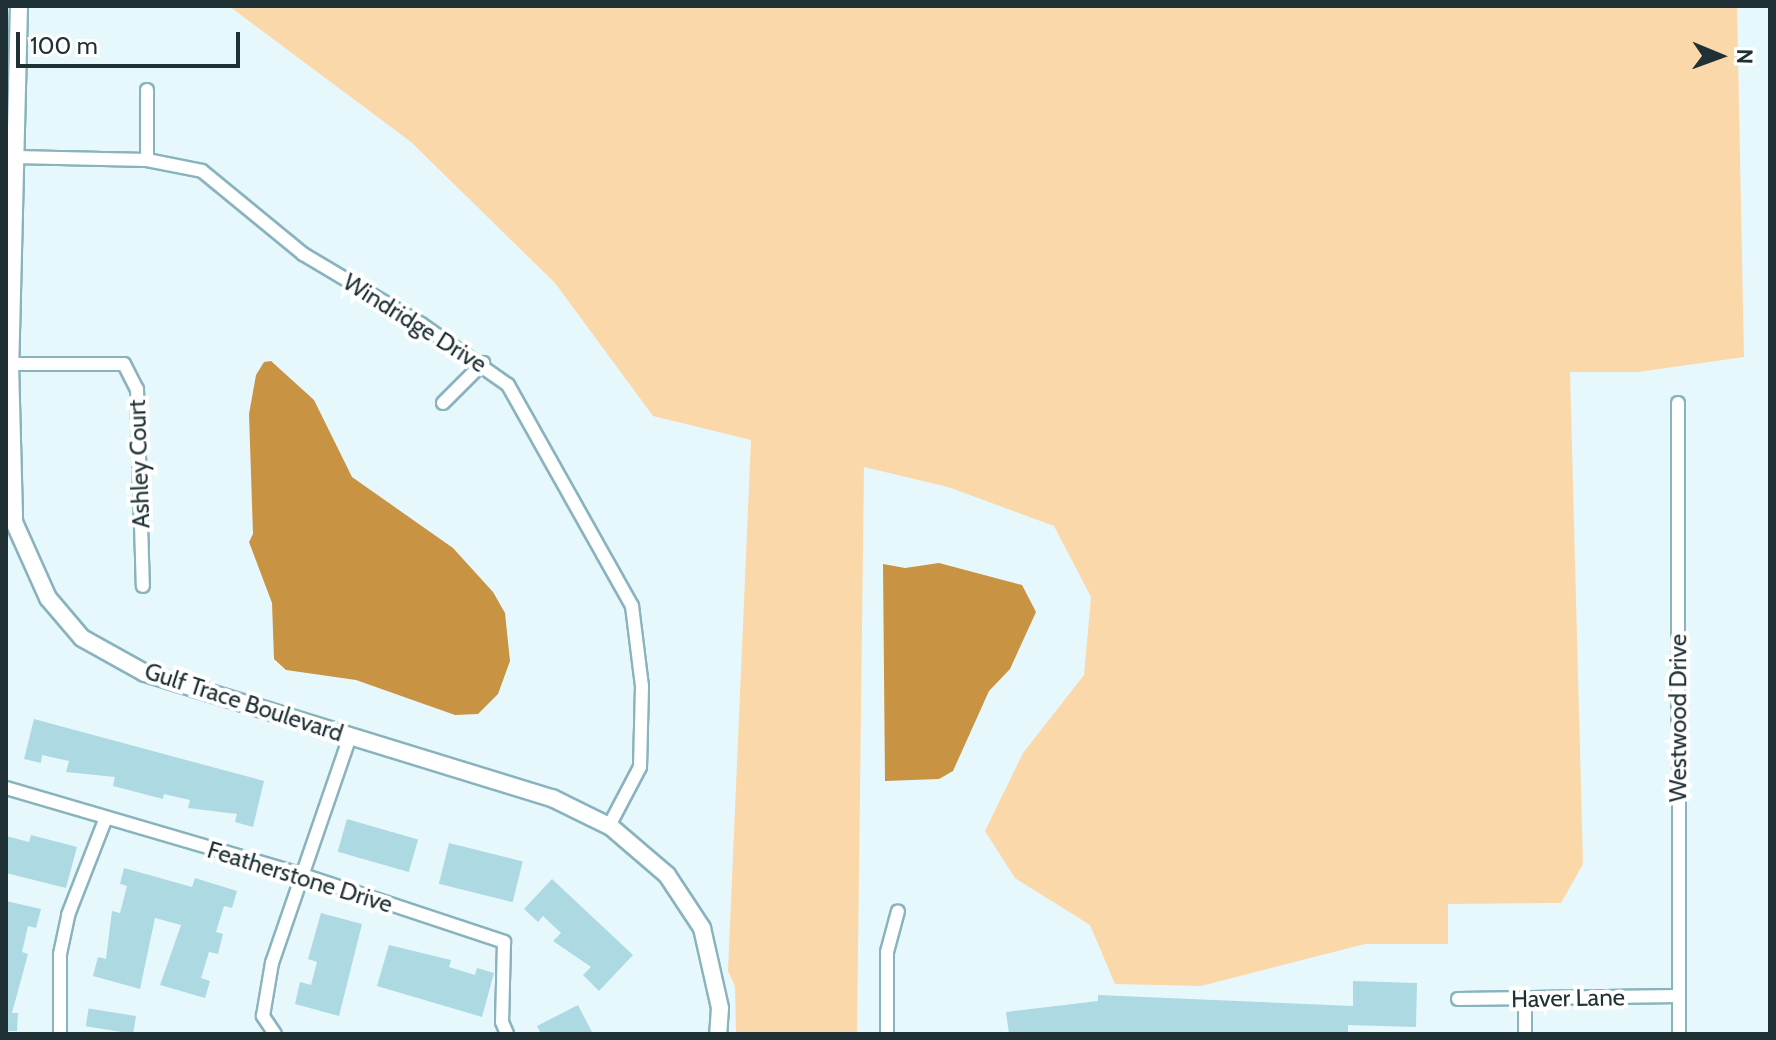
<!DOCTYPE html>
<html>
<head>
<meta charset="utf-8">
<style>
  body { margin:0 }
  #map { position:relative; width:1776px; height:1040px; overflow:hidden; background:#e7f8fc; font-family:Cabin,sans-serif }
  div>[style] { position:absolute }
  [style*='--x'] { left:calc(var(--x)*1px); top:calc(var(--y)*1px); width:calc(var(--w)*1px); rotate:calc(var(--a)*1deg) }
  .green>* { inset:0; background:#fbd8aa }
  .water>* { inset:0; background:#c89343 }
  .building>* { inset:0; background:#add9e3; transform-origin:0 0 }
  .roads { filter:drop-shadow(2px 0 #89b4bd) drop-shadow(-2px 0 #89b4bd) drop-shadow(0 2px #89b4bd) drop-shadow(0 -2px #89b4bd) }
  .minor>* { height:12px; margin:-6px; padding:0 6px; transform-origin:6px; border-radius:6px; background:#fff }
  .tertiary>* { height:16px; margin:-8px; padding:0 8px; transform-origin:8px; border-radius:8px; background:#fff }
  span { translate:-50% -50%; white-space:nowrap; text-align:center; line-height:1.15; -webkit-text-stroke:8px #fff; paint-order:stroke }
  .street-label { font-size:24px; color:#203135 }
  .frame { position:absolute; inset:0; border:8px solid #203135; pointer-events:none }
  .north { position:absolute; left:1680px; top:16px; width:80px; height:80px; -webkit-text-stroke:6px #fff; paint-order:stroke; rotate:91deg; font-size:22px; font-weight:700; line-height:32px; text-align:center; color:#203135 }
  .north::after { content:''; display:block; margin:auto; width:28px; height:36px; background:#203135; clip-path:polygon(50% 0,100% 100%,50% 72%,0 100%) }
  .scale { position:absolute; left:16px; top:32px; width:224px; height:36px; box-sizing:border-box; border:4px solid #203135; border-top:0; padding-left:10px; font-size:24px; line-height:28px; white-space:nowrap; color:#203135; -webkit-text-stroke:6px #fff; paint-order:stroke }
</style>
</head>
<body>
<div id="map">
  <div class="green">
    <div style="clip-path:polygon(229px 6px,1737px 6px,1744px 357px,1638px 372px,1570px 372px,1583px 864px,1561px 903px,1448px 904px,1448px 944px,1365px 944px,1201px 986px,1115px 984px,1090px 925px,1015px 878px,985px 831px,1023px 753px,1084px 675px,1091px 597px,1054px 526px,948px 487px,864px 467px,857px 1034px,736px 1034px,735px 986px,728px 971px,751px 440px,653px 416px,555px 283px,411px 142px)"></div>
  </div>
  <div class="water">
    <div style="clip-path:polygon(271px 361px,314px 400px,352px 477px,453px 548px,493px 592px,505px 613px,510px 661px,498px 694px,478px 714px,455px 715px,356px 680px,286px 670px,274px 659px,272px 603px,249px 542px,253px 534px,249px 414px,256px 375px,264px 362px)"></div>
    <div style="clip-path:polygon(939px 563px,1022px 585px,1036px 612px,1010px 669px,989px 691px,953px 771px,939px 779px,885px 781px,883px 564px,905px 568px)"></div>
  </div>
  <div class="building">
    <div style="clip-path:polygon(34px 719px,264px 781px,253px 827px,235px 822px,237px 814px,188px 808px,190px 800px,164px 794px,163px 799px,113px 786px,115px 777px,66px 772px,69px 761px,42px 755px,41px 763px,24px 759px)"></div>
    <div style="left:347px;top:819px;width:74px;height:34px;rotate:16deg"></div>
    <div style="clip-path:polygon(31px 835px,77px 847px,66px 888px,6px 873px,6px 836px,29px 842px)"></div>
    <div style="left:449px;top:843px;width:76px;height:42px;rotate:14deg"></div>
    <div style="clip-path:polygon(124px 868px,192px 887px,195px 878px,237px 891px,232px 908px,224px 906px,216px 932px,223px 934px,218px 954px,209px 952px,201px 978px,210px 981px,205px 998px,160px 985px,181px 925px,155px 918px,140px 989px,93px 976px,98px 957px,106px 959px,112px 911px,120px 913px,127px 886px,120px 884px)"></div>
    <div style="clip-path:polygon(552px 879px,633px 955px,599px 991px,583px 975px,591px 967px,553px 941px,561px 933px,543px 916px,538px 922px,524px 909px)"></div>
    <div style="clip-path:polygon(6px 901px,41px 909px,36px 928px,28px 926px,22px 952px,28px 954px,12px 1013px,18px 1013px,17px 1031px,6px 1031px)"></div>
    <div style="clip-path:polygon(321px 913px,362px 924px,339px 1016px,295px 1004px,300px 982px,311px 985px,317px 962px,308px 959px)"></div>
    <div style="clip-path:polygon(389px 945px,451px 960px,449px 967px,475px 975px,477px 968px,494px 973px,482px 1017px,377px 986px)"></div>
    <div style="clip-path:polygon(1353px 981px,1417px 983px,1416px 1027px,1348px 1025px,1348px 1034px,1009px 1034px,1006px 1012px,1098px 1001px,1098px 995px,1353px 1006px)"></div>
    <div style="clip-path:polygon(578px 1005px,593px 1034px,541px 1034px,537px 1026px)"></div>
    <div style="left:136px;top:1016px;width:18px;height:48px;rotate:99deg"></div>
  </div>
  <div class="roads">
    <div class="minor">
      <div style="--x:147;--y:90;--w:70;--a:90"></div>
      <div style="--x:15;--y:157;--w:132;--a:1.3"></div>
      <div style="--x:147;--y:160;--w:56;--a:11.3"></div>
      <div style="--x:202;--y:171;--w:131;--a:39.4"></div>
      <div style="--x:303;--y:254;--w:137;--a:30.7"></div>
      <div style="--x:421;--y:324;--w:106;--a:35"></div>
      <div style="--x:508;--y:385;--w:253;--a:60.7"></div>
      <div style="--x:632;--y:606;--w:81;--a:82.9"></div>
      <div style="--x:642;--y:686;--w:81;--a:91.4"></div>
      <div style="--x:640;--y:767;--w:67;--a:117.7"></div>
      <div style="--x:10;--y:364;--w:114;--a:0"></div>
      <div style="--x:124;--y:364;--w:28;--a:63"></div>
      <div style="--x:137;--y:389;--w:197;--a:88.3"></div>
      <div style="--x:443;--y:403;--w:57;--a:-45"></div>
      <div style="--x:1678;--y:403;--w:631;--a:89.91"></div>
      <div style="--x:6;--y:788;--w:309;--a:16.3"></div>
      <div style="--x:303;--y:875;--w:212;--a:18.4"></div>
      <div style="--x:504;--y:942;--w:80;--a:91.4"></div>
      <div style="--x:502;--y:1022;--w:13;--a:67"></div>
      <div style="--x:1458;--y:999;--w:221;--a:-0.8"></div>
      <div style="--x:1525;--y:999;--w:35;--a:90"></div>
      <div style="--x:60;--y:1034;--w:80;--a:-90"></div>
      <div style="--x:60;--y:954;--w:40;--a:-78"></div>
      <div style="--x:68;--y:915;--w:102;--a:-68.7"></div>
      <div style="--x:275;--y:1034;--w:22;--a:-124"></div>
      <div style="--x:263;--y:1016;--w:54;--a:-80.4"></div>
      <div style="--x:272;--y:963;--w:240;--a:-71"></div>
      <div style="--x:887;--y:1034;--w:82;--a:-90"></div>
      <div style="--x:887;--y:952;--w:42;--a:-75"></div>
    </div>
    <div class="tertiary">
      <div style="--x:19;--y:6;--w:358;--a:91.4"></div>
      <div style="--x:10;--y:364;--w:158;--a:88.5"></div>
      <div style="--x:14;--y:522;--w:83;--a:65.9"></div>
      <div style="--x:48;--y:598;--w:52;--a:49.6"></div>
      <div style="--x:82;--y:638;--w:72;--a:29.1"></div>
      <div style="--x:145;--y:673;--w:426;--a:17.1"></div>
      <div style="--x:552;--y:798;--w:66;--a:26.2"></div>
      <div style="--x:611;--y:827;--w:74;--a:40.6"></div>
      <div style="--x:667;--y:875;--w:64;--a:56.6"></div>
      <div style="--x:702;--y:928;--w:82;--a:77.3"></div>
      <div style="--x:720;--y:1008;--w:26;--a:94"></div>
    </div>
  </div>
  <div class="street-label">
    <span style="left:415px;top:323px;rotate:32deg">Windridge Drive</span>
    <span style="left:139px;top:464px;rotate:-92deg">Ashley Court</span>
    <span style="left:244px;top:702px;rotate:18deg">Gulf Trace Boulevard</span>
    <span style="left:1678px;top:718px;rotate:-90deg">Westwood Drive</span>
    <span style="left:300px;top:877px;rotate:17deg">Featherstone Drive</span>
    <span style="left:1568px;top:998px;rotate:-1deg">Haver Lane</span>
  </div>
  <div class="frame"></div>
  <div class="north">N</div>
  <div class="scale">100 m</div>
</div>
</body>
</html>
